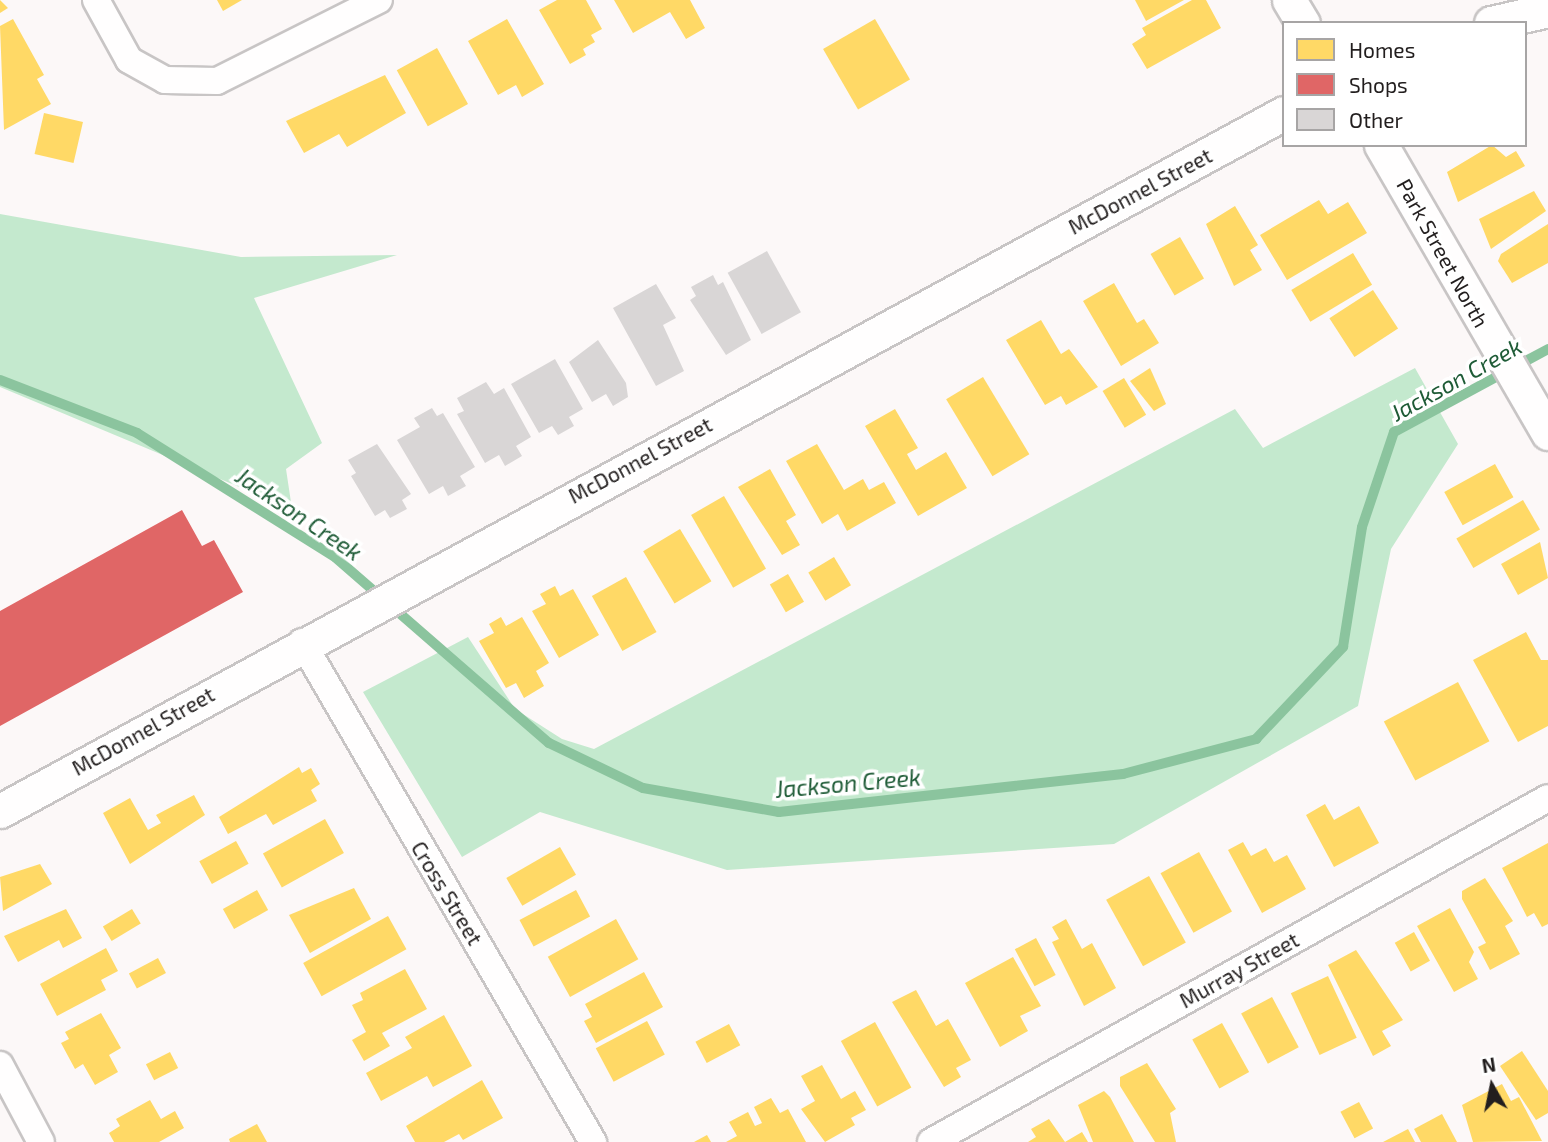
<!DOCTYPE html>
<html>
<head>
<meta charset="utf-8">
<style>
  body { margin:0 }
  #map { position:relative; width:1548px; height:1142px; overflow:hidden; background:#fcf8f8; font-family:"Exo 2",sans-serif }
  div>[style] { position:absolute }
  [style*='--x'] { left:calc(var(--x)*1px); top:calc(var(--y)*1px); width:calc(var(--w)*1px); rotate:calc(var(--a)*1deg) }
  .green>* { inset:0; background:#c4e9ce }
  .homes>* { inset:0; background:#ffd966; transform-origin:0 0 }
  .shops>* { inset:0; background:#e06666 }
  .stream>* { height:10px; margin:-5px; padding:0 5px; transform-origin:5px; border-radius:5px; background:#8bc49e }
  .building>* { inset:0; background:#d9d6d6; transform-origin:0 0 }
  .roads { filter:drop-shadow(2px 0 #c8c5c5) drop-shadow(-2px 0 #c8c5c5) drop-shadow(0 2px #c8c5c5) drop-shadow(0 -2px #c8c5c5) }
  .minor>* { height:26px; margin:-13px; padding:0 13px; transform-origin:13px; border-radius:13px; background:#fffefe }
  .tertiary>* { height:33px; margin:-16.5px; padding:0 16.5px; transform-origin:16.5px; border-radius:16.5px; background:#fffefe }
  span { translate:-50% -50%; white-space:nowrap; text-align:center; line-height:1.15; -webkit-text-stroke:7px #fff; paint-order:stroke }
  .street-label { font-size:21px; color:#221e1e }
  .water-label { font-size:23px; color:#1e5b36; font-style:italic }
  .legend { position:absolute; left:1282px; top:21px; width:245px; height:126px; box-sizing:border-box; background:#fff; border:2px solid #a7a5a5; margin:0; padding:9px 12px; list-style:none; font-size:21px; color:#221e1e }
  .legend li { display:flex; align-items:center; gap:14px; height:35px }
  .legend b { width:35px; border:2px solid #a7a5a5 }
  .north { position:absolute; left:1457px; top:1051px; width:70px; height:70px; -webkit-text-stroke:5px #fff; paint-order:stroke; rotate:351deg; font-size:19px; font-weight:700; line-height:28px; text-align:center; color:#221e1e }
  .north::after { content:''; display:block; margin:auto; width:24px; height:32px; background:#221e1e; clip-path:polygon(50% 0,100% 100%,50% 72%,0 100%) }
</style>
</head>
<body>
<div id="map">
  <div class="green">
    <div style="clip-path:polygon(0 214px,241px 257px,397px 255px,254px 298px,322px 443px,286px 469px,292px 509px,0 387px)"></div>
    <div style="clip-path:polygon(1415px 368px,1458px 444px,1391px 549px,1358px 706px,1114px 844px,727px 870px,540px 812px,462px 857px,363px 692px,468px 637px,515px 709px,562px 739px,594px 749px,1235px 409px,1263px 448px)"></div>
  </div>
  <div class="homes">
    <div style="clip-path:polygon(0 0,8px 8px,0 13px)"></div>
    <div style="clip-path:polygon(217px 0,242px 0,223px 11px)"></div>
    <div style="clip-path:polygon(557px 0,586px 0,602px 29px,591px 35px,595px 42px,583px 49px,586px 55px,570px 64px,539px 10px)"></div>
    <div style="clip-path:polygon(614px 0,690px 0,705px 28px,686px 39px,670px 12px,633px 33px)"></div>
    <div style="clip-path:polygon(1135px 0,1184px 0,1146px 21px)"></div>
    <div style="clip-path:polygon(1192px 0,1206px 0,1221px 28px,1147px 69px,1132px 44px,1146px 35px,1142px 28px)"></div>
    <div style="clip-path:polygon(13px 19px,44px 75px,37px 79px,51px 104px,4px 130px,0 26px)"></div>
    <div style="clip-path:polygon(507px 19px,544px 84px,522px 97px,516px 85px,498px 95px,468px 41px)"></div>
    <div style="left:875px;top:19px;width:70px;height:60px;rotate:60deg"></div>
    <div style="left:437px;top:48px;width:64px;height:46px;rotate:61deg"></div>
    <div style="clip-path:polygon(385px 75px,406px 113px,347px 147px,339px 134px,304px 153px,286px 121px)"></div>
    <div style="left:44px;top:113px;width:40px;height:42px;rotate:13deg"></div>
    <div style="clip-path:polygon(1492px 145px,1506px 157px,1516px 151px,1525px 166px,1458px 202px,1447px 172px)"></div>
    <div style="clip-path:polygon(1534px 191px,1546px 211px,1491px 249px,1479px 219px)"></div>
    <div style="clip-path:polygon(1319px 200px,1328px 214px,1348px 202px,1367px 233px,1287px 280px,1260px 235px)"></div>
    <div style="clip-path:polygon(1235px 206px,1258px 245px,1250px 250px,1262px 270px,1234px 286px,1206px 224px)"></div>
    <div style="clip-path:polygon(1548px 224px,1548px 263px,1512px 283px,1498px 261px,1501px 254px)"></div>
    <div style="left:1180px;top:237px;width:48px;height:34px;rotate:60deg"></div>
    <div style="left:1353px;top:253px;width:37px;height:72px;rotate:59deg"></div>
    <div style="clip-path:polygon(1114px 283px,1137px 323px,1144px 319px,1159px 343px,1121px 366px,1083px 301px)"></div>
    <div style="left:1373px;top:290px;width:46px;height:52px;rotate:57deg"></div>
    <div style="clip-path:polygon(1041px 320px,1061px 354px,1069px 349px,1098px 387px,1066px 405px,1061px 396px,1045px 405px,1006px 340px)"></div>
    <div style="clip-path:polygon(1150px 368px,1166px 404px,1154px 411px,1130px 381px)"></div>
    <div style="left:983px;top:377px;width:90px;height:43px;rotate:59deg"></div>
    <div style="left:1124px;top:378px;width:43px;height:25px;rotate:59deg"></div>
    <div style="clip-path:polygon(895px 409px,918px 448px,907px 454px,916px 470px,946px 452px,967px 488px,918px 516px,865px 426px)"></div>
    <div style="clip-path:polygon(817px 444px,844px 490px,863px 479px,869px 490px,884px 482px,896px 503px,847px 531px,838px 514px,822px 524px,786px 461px)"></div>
    <div style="left:1495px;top:464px;width:38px;height:58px;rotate:61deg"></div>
    <div style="clip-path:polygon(770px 469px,796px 515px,786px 521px,800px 545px,782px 555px,738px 487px)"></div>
    <div style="left:724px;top:496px;width:84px;height:38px;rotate:60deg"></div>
    <div style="left:1523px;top:500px;width:34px;height:77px;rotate:60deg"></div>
    <div style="left:680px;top:529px;width:61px;height:43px;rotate:59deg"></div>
    <div style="clip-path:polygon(1540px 542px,1548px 578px,1518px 595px,1501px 564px)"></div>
    <div style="left:834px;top:557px;width:33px;height:30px;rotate:59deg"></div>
    <div style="left:788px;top:574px;width:32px;height:21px;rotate:60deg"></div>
    <div style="left:626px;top:577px;width:63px;height:39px;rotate:61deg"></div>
    <div style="clip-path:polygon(555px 586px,560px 596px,573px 589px,599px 635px,559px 658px,532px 611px,546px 604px,540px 594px)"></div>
    <div style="clip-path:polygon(501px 617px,506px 626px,522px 617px,549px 663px,536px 671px,544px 686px,524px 698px,516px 683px,506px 688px,479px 641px,494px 633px,489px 624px)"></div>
    <div style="clip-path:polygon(1526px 632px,1541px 660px,1548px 660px,1548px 726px,1518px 742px,1473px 660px)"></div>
    <div style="left:1458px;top:682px;width:67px;height:84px;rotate:62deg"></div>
    <div style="clip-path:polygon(299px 767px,302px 773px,311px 768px,320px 784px,311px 790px,317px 801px,273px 825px,266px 814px,228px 834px,219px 817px)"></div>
    <div style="clip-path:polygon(194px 795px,205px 815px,130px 864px,103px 813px,130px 798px,148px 830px,161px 823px,156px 815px)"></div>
    <div style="clip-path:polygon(1325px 804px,1334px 820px,1359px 806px,1379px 843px,1334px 867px,1306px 815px)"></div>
    <div style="left:325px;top:819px;width:39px;height:71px;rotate:61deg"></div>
    <div style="left:236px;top:841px;width:26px;height:42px;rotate:61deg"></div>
    <div style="clip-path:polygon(1243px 842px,1251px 856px,1266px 848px,1274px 862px,1287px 855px,1306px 889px,1262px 913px,1228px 850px)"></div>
    <div style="clip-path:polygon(1548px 843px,1548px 924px,1542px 927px,1534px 913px,1527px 917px,1502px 868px)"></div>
    <div style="left:560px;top:847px;width:32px;height:62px;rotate:60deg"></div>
    <div style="left:1199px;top:852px;width:68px;height:44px;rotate:61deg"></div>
    <div style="clip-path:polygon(40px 864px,52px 884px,3px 911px,0 877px)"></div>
    <div style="left:1149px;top:876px;width:76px;height:49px;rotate:61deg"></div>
    <div style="clip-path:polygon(1485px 878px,1513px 921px,1505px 926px,1520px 954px,1490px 970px,1478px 947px,1486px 943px,1462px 899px,1462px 891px)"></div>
    <div style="clip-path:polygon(354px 888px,371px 919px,310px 953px,289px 915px)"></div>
    <div style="left:257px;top:890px;width:23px;height:39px;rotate:61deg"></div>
    <div style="left:576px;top:890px;width:30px;height:64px;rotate:62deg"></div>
    <div style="clip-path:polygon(1450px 908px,1474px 952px,1469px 962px,1478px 979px,1454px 992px,1417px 926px)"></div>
    <div style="clip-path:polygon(66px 909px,82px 938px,63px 948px,59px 940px,18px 962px,4px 936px)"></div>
    <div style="left:132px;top:909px;width:17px;height:34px;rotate:59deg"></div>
    <div style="left:388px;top:916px;width:38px;height:97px;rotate:61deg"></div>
    <div style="left:616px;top:919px;width:46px;height:78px;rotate:61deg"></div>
    <div style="clip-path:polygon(1066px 919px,1082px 949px,1092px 943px,1116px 988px,1084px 1006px,1052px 942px,1059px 939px,1052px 927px)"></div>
    <div style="left:1414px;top:932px;width:33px;height:22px;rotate:61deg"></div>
    <div style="left:1036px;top:938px;width:42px;height:24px;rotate:62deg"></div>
    <div style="clip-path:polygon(106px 948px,118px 971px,101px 980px,106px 990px,57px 1016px,40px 984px)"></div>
    <div style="clip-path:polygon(1356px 950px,1403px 1020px,1382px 1031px,1391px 1046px,1373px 1056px,1328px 965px)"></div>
    <div style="clip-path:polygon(1013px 957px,1041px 1006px,1020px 1016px,1028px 1031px,1000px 1047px,965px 983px)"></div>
    <div style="left:158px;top:958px;width:17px;height:33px;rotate:62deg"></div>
    <div style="clip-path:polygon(405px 969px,427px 1009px,382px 1033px,390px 1046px,364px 1061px,352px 1040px,366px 1032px,352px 1005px,363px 1000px,360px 993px)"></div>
    <div style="clip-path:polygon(644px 972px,663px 1007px,596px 1043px,584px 1021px,592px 1017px,585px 1004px)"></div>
    <div style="left:1328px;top:976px;width:68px;height:41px;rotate:65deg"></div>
    <div style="clip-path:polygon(916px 990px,936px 1026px,948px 1019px,971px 1060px,956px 1068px,961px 1077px,944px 1087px,892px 1002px)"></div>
    <div style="left:1272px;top:997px;width:57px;height:35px;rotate:62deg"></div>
    <div style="clip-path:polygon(101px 1013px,121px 1048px,109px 1055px,118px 1072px,95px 1085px,83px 1064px,75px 1069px,61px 1043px,69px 1039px,65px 1032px)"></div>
    <div style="clip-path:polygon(444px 1015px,472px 1066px,433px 1087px,427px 1076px,381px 1101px,366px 1073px,412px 1048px,405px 1037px)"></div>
    <div style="left:647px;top:1021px;width:38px;height:58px;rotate:62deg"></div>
    <div style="left:875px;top:1022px;width:75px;height:39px;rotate:61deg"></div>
    <div style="left:1222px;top:1023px;width:56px;height:34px;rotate:61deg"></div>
    <div style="left:729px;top:1024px;width:24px;height:38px;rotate:62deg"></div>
    <div style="clip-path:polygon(1522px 1051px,1548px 1091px,1548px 1113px,1536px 1120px,1500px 1066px)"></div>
    <div style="left:170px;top:1052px;width:18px;height:27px;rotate:63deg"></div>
    <div style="clip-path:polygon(1147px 1063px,1176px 1109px,1170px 1113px,1176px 1142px,1155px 1142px,1120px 1086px,1120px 1077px)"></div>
    <div style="clip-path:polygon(822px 1065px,841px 1099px,855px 1091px,866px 1110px,851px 1118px,855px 1125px,825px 1142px,801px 1109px,815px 1101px,801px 1076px)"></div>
    <div style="clip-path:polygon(482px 1080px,503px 1118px,463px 1140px,459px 1134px,444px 1142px,415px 1142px,406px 1126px)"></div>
    <div style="clip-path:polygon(1502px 1084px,1511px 1101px,1519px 1097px,1542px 1141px,1473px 1142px,1462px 1105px)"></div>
    <div style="clip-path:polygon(1104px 1091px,1110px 1097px,1134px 1142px,1093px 1142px,1078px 1105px)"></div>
    <div style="clip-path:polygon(771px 1098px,780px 1113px,788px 1109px,806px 1142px,726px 1142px,737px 1136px,729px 1122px,748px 1112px,755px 1126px,762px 1123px,754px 1107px)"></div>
    <div style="clip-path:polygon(150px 1100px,161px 1119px,175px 1111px,184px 1128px,159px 1142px,114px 1142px,109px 1133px,120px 1126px,116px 1119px)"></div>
    <div style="left:1359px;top:1102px;width:30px;height:21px;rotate:62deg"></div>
    <div style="clip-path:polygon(1442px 1114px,1457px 1142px,1421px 1142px,1414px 1129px)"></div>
    <div style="clip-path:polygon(1049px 1119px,1065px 1142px,1082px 1132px,1088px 1142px,1028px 1142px,1036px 1137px,1031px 1129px)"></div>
    <div style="clip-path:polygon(257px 1124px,267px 1142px,230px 1142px,229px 1139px)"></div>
    <div style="clip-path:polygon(1408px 1129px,1415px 1142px,1383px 1142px)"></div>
    <div style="clip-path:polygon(707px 1135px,711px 1142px,694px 1142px)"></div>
  </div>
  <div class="shops">
    <div style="clip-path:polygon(182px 510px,202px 546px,214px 540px,243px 592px,0 726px,0 611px)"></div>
  </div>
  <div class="stream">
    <div style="--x:0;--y:380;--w:147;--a:21.1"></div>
    <div style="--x:137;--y:433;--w:235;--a:32.1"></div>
    <div style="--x:336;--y:558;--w:282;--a:41"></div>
    <div style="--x:549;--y:743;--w:104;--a:25.6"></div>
    <div style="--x:643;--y:788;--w:138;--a:10"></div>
    <div style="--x:779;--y:812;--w:346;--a:-6.3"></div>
    <div style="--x:1123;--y:774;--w:138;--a:-14.7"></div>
    <div style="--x:1256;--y:739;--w:127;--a:-46.6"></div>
    <div style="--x:1343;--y:647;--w:121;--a:-81"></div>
    <div style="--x:1362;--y:527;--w:100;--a:-71.4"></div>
    <div style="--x:1394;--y:432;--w:175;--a:-28.3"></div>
  </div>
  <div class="building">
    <div style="left:767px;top:251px;width:70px;height:45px;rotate:61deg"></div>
    <div style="clip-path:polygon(713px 275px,718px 285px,723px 282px,751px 340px,726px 355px,690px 300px,696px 296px,691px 287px)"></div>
    <div style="clip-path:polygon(656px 284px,676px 318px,663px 325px,684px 371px,656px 386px,613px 308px)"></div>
    <div style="clip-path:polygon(598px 340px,626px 383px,628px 397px,613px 406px,606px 394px,592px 402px,569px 362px)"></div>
    <div style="clip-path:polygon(555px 359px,583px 409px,569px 417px,574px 426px,558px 435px,552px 426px,539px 433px,511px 384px)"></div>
    <div style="clip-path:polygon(486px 382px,494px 394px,504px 388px,531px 437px,516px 446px,522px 456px,505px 466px,499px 455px,485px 463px,457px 414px,464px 411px,457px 398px)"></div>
    <div style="clip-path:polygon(432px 408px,437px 416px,443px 413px,475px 467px,460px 476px,466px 486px,448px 496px,443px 486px,429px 494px,397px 440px,420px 427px,414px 418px)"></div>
    <div style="clip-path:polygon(377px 444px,411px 494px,402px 500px,407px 509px,390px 518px,385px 510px,375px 516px,351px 476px,356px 473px,348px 460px)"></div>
  </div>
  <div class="roads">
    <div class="minor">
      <div style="--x:96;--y:0;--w:68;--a:61.2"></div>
      <div style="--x:129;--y:60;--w:41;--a:29.1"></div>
      <div style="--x:165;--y:80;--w:52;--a:1.1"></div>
      <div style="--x:217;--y:81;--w:181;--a:-26.6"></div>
      <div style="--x:302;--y:642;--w:579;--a:59.8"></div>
      <div style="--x:0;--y:1065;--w:87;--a:62"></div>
      <div style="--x:931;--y:1142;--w:706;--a:-29.14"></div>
    </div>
    <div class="tertiary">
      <div style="--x:1289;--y:0;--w:27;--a:59"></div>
      <div style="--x:1491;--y:23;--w:58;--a:-12.8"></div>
      <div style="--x:1381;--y:145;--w:333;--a:59.9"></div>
      <div style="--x:0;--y:811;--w:1461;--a:-28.53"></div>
    </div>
  </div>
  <div class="street-label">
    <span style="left:1140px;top:191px;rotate:-28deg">McDonnel Street</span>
    <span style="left:1443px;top:253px;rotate:61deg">Park Street North</span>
    <span style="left:640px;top:460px;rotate:-28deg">McDonnel Street</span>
    <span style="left:143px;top:731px;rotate:-29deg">McDonnel Street</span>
    <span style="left:447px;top:893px;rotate:59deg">Cross Street</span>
    <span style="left:1239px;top:970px;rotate:-29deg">Murray Street</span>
  </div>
  <div class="water-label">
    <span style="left:1456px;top:379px;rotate:-29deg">Jackson Creek</span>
    <span style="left:299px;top:514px;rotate:34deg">Jackson Creek</span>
    <span style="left:848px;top:783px;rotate:-5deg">Jackson Creek</span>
  </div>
  <ul class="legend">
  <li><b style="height:19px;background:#ffd966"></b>Homes</li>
  <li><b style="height:19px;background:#e06666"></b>Shops</li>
  <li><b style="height:19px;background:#d9d6d6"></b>Other</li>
  </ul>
  <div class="north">N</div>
</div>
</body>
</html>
